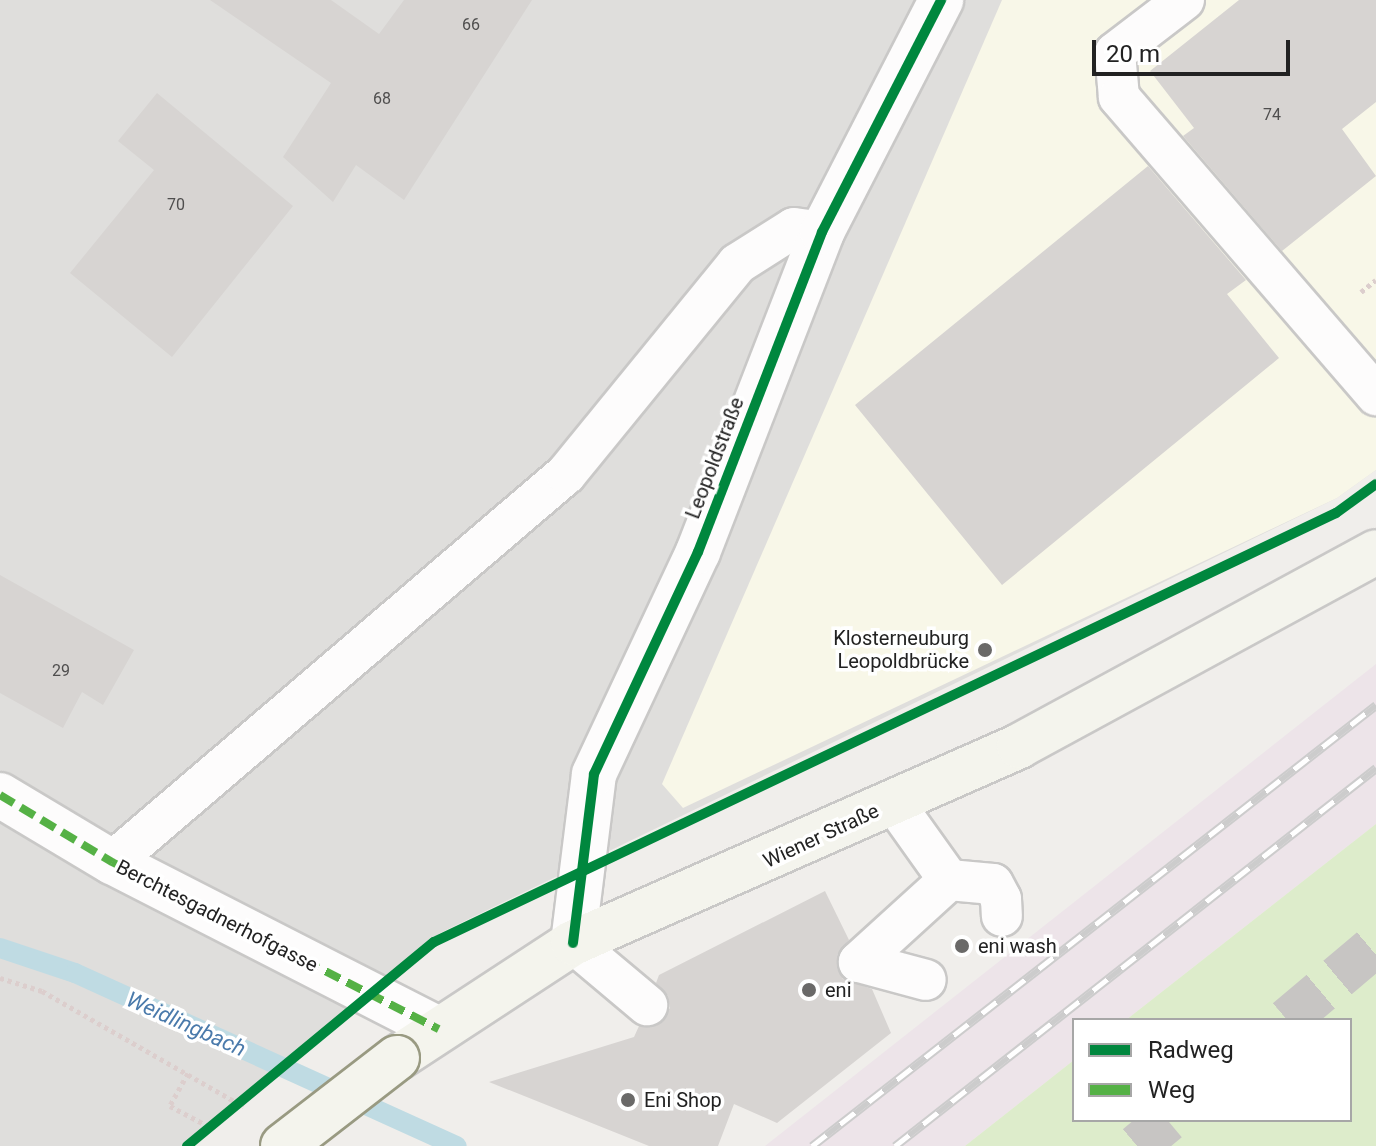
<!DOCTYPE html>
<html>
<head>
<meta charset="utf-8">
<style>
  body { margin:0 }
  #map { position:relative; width:1376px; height:1146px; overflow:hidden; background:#f0eeeb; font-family:Roboto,sans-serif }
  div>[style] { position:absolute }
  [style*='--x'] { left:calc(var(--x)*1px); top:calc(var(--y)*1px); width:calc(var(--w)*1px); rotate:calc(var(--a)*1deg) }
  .residential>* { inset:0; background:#dfdedc }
  .industrial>* { inset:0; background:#ede4e9 }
  .education>* { inset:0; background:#f8f7e8 }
  .grass>* { inset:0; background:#ddeccb }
  .stream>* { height:20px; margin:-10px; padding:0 10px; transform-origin:10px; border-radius:10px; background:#bfdbe3 }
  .building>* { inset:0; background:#d7d4d2 }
  .primary-tunnel>* { height:44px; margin-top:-22px; transform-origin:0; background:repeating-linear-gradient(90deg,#c7c5c3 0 44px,transparent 0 66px) }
  .path>* { height:5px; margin-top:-2.5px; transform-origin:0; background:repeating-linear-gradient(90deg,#dccecd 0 4px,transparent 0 8px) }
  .roads { filter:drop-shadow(2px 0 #c9c8c7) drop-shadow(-2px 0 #c9c8c7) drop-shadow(0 2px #c9c8c7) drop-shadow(0 -2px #c9c8c7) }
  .lane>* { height:40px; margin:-20px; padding:0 20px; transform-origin:20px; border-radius:20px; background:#fdfcfc }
  .street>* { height:44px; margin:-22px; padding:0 22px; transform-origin:22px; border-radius:22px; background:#fdfcfc }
  .secondary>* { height:44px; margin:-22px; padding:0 22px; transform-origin:22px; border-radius:22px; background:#f4f4ed }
  .rail>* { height:9px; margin-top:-4.5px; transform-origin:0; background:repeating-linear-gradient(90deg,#fff 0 18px,#ccc 0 36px); box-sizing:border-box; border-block:2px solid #ccc }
  .bridges { filter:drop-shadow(2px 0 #999a82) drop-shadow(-2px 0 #999a82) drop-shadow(0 2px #999a82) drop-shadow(0 -2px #999a82) }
  .secondary-bridge>* { height:44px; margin:-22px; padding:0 22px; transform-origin:22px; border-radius:22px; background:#f4f4ed }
  .quiet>* { height:8px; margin-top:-4px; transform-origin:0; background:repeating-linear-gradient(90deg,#55b145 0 16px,transparent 0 24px) }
  .cycleway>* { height:10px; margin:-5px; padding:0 5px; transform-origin:5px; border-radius:5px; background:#00873e }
  .dots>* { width:22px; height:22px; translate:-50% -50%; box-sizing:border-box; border:4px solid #fff; border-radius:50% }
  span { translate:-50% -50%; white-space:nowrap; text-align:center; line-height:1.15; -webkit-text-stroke:7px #fff; paint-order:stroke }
  .number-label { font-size:16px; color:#4f4e4e }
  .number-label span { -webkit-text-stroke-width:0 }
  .street-label { font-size:20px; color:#222 }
  .poi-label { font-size:20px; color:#222 }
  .right { translate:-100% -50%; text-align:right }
  .left { translate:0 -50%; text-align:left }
  .water-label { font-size:22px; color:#4a7aab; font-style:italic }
  .legend { position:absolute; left:1072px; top:1018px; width:280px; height:104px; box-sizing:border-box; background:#fff; border:2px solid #a7a7a7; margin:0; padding:10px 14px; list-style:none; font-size:24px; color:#222 }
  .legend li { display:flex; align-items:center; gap:16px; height:40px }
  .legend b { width:40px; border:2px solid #a7a7a7 }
  .scale { position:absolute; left:1092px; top:40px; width:198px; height:36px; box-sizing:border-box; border:4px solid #222; border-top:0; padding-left:10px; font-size:24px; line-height:28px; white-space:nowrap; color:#222; -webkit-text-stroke:6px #fff; paint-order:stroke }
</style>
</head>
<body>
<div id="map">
  <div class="residential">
    <div style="clip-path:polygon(0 0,1376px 0,1376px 470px,1337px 498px,440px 933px,182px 1146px,0 1146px)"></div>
  </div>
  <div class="industrial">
    <div style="clip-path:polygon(1376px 664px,1376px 824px,1126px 1020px,1074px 1020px,1074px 1060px,965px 1146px,765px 1146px)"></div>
  </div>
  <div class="education">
    <div style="clip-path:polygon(1002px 0,1376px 0,1376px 470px,1337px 498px,683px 808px,662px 784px)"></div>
  </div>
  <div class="grass">
    <div style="clip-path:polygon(1376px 824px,1376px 1146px,965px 1146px,1074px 1060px,1074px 1120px,1350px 1120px,1350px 1020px,1126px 1020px)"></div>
  </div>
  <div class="stream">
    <div style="--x:0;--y:948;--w:79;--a:18.4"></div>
    <div style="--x:75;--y:973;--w:419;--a:24.4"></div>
  </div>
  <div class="building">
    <div style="clip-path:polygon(210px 0,331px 0,379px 34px,404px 0,532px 0,404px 200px,356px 165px,333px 202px,283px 157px,331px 83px)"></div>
    <div style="clip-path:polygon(1239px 0,1376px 0,1376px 102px,1342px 129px,1376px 176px,1282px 251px,1183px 136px,1194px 128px,1150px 71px)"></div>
    <div style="clip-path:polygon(157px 93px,293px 206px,172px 357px,70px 273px,154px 170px,118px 141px)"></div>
    <div style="clip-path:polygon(1148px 166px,1246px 280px,1227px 294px,1279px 358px,1002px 585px,855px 405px)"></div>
    <div style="clip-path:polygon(0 575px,134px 650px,103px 705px,82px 692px,63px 728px,0 693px)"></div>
    <div style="clip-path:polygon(825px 891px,849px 940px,837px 955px,837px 968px,843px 979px,872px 989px,891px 1033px,777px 1123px,734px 1104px,718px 1146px,649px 1146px,489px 1082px,634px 1037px,639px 1026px,656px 1026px,670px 1008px,668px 996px,656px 983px,659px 975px)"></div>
  </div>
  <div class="primary-tunnel">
    <div style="--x:1287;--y:1020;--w:116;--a:-40.1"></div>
    <div style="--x:1137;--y:1146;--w:40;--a:-40"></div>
  </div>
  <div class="path">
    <div style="--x:1361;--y:292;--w:19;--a:-39"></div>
    <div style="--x:0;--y:978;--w:44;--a:17.2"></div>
    <div style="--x:42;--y:991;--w:232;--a:29.8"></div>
    <div style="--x:188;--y:1073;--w:38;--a:119"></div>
    <div style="--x:170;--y:1106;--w:45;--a:27.7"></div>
  </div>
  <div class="roads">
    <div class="lane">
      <div style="--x:1184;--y:0;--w:87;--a:142.5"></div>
      <div style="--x:1115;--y:53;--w:44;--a:84.8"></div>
      <div style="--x:1119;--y:97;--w:394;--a:49.2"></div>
      <div style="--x:894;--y:803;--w:95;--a:54.5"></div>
      <div style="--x:949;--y:880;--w:122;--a:137.7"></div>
      <div style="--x:859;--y:962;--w:69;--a:15"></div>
      <div style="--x:112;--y:862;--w:597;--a:-40.52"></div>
      <div style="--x:566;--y:474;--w:271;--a:-50.8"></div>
      <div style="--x:737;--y:264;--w:67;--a:-32.3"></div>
      <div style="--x:794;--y:228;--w:28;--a:8"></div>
      <div style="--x:949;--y:880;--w:44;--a:5.2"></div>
      <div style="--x:993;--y:884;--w:17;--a:62"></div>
      <div style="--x:1001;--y:899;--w:17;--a:87"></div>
      <div style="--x:573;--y:943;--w:97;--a:40"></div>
    </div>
    <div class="street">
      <div style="--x:0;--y:795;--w:131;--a:30.9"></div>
      <div style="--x:112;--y:862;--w:367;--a:27.1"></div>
      <div style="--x:573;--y:943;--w:170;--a:-82.9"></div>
      <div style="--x:594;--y:774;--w:245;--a:-64.9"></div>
      <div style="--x:698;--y:552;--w:343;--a:-68.8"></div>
      <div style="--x:822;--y:232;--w:261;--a:-62.8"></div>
    </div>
    <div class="secondary">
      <div style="--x:397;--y:1058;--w:210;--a:-33.2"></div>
      <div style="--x:573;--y:943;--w:488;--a:-23.8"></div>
      <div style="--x:1019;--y:746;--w:406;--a:-28.5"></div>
    </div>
  </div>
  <div class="rail">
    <div style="--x:812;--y:1146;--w:716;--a:-38.02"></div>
    <div style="--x:895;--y:1146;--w:612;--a:-38.16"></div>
  </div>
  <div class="bridges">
    <div class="secondary-bridge">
      <div style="--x:283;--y:1146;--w:144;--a:-37.7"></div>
    </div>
  </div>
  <div class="quiet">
    <div style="--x:0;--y:795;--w:131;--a:30.9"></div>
    <div style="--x:112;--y:862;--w:367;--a:27.1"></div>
  </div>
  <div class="cycleway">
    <div style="--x:573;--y:943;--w:170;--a:-82.9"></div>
    <div style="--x:594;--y:774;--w:245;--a:-64.9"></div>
    <div style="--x:698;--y:552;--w:343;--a:-68.8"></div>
    <div style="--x:822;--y:232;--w:261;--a:-62.8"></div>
    <div style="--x:187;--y:1146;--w:320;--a:-39.6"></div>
    <div style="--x:434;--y:942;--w:999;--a:-25.44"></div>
    <div style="--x:1336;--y:513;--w:49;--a:-35.9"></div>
  </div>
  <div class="dots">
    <div style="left:985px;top:650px;background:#6a6968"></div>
    <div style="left:962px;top:946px;background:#6a6968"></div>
    <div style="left:809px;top:990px;background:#6a6968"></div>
    <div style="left:628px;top:1100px;background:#6a6968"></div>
  </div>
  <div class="number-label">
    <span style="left:471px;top:25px">66</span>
    <span style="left:382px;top:99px">68</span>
    <span style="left:1272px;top:115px">74</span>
    <span style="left:176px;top:205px">70</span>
    <span style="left:61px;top:671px">29</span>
  </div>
  <div class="street-label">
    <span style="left:715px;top:458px;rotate:-69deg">Leopoldstraße</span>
    <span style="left:821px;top:836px;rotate:-25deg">Wiener Straße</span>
    <span style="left:217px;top:916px;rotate:27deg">Berchtesgadnerhofgasse</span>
  </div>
  <div class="poi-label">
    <span class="right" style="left:969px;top:650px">Klosterneuburg<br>Leopoldbrücke</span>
    <span class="left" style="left:978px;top:946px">eni wash</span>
    <span class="left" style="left:825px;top:990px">eni</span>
    <span class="left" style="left:644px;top:1100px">Eni Shop</span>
  </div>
  <div class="water-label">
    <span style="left:186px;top:1024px;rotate:24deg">Weidlingbach</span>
  </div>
  <ul class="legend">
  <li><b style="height:10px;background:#00873e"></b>Radweg</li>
  <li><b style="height:10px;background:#55b145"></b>Weg</li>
  </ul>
  <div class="scale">20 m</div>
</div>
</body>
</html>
